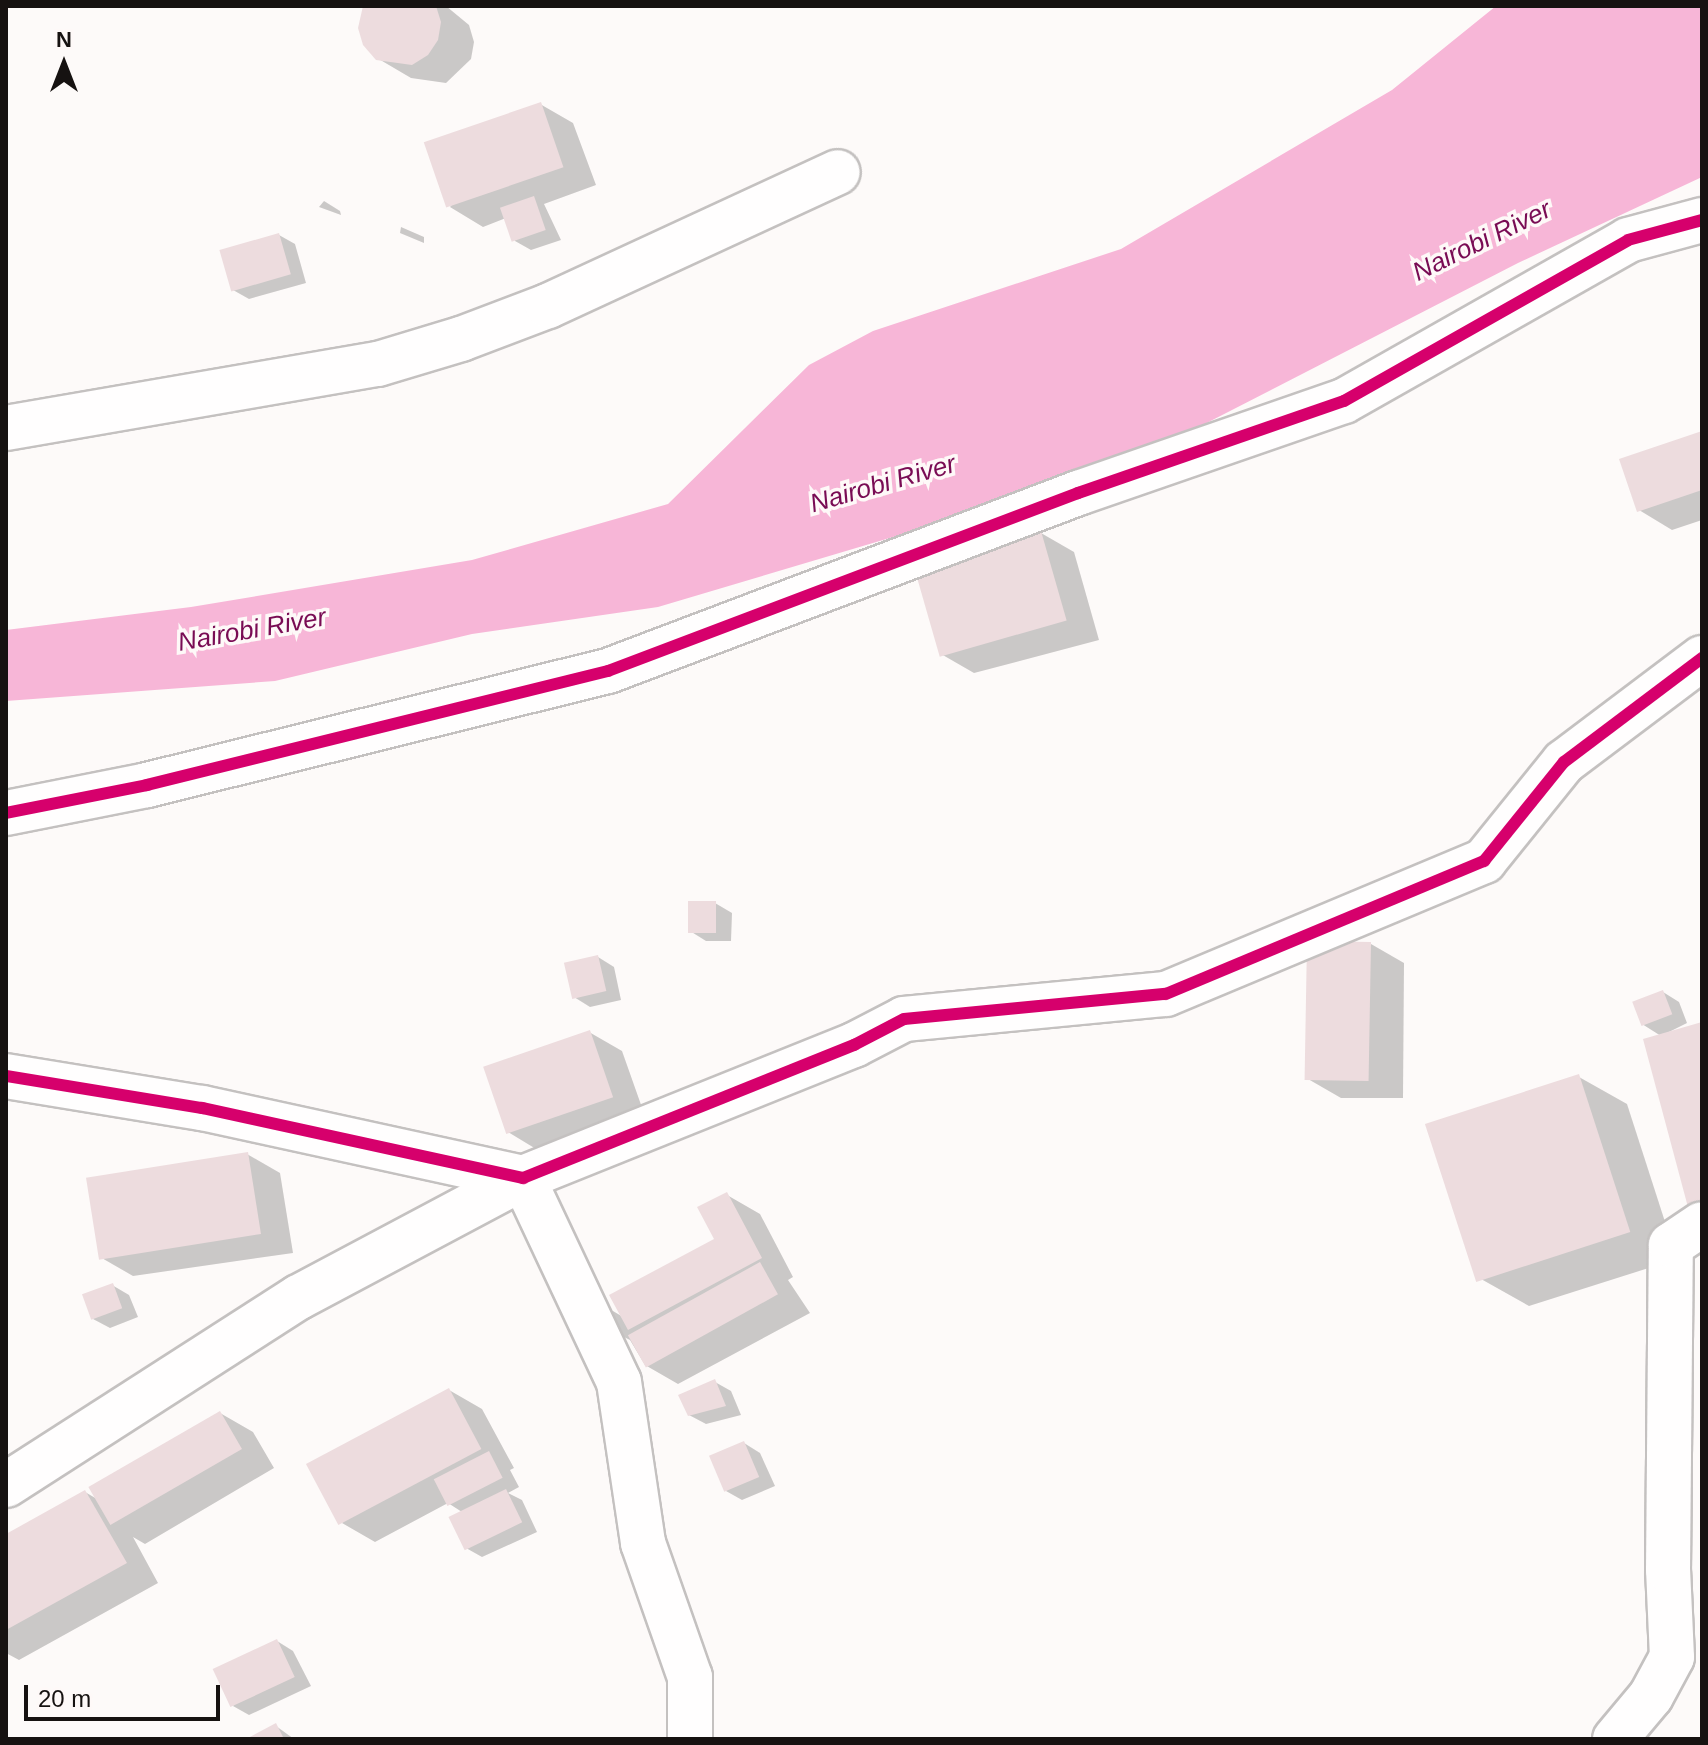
<!DOCTYPE html>
<html>
<head>
<meta charset="utf-8">
<style>
  body { margin:0 }
  #map { position:relative; width:1708px; height:1745px; overflow:hidden; background:#fdfaf9; font-family:Arial,sans-serif }
  div>[style] { position:absolute }
  [style*='--x'] { left:calc(var(--x)*1px); top:calc(var(--y)*1px); width:calc(var(--w)*1px); rotate:calc(var(--a)*1deg) }
  .water>* { inset:0; background:#f7b6d7 }
  .shadow>* { inset:0; background:#0003 }
  .building>* { inset:0; background:#eddcde; transform-origin:0 0 }
  .roads { filter:drop-shadow(2px 0 #c4c1c0) drop-shadow(-2px 0 #c4c1c0) drop-shadow(0 2px #c4c1c0) drop-shadow(0 -2px #c4c1c0) }
  .minor>* { height:44px; margin:-22px; padding:0 22px; transform-origin:22px; border-radius:22px; background:#fffefe }
  .cycleway>* { height:12px; margin:-6px; padding:0 6px; transform-origin:6px; border-radius:6px; background:#d6006c }
  span { translate:-50% -50%; white-space:nowrap; text-align:center; line-height:1.15; -webkit-text-stroke:7px #fef9f8; paint-order:stroke }
  .water-label { font-size:26px; color:#790c54; font-style:italic }
  .frame { position:absolute; inset:0; border:8px solid #161211; pointer-events:none }
  .north { position:absolute; left:24px; top:24px; width:80px; height:80px; -webkit-text-stroke:6px #fef9f8; paint-order:stroke; rotate:0deg; font-size:22px; font-weight:700; line-height:32px; text-align:center; color:#161211 }
  .north::after { content:''; display:block; margin:auto; width:28px; height:36px; background:#161211; clip-path:polygon(50% 0,100% 100%,50% 72%,0 100%) }
  .scale { position:absolute; left:24px; top:1685px; width:196px; height:36px; box-sizing:border-box; border:4px solid #161211; border-top:0; padding-left:10px; font-size:24px; line-height:28px; white-space:nowrap; color:#161211; -webkit-text-stroke:6px #fef9f8; paint-order:stroke }
</style>
</head>
<body>
<div id="map">
  <div class="water">
    <div style="clip-path:polygon(1496px 6px,1702px 6px,1702px 177px,1518px 263px,1191px 431px,1004px 504px,658px 607px,472px 634px,275px 681px,6px 701px,6px 630px,191px 607px,472px 560px,668px 504px,809px 365px,873px 331px,1121px 249px,1392px 90px)"></div>
  </div>
  <div class="shadow">
    <div style="clip-path:polygon(366px 6px,446px 6px,469px 25px,474px 42px,471px 59px,446px 83px,411px 78px,377px 58px)"></div>
    <div style="clip-path:polygon(540px 104px,573px 123px,596px 185px,544px 204px,561px 240px,531px 250px,515px 241px,506px 218px,483px 227px,450px 207px)"></div>
    <div style="clip-path:polygon(324px 201px,340px 211px,341px 215px,319px 207px)"></div>
    <div style="clip-path:polygon(401px 227px,424px 237px,424px 243px,400px 233px)"></div>
    <div style="clip-path:polygon(279px 235px,295px 244px,306px 283px,249px 299px,233px 290px)"></div>
    <div style="clip-path:polygon(1702px 433px,1702px 520px,1672px 530px,1639px 510px)"></div>
    <div style="clip-path:polygon(1041px 533px,1074px 552px,1099px 640px,974px 673px,941px 654px)"></div>
    <div style="clip-path:polygon(715px 903px,732px 913px,731px 941px,706px 941px,690px 931px)"></div>
    <div style="clip-path:polygon(1371px 944px,1404px 963px,1403px 1098px,1341px 1098px,1308px 1079px)"></div>
    <div style="clip-path:polygon(598px 957px,614px 967px,621px 1000px,590px 1007px,574px 997px)"></div>
    <div style="clip-path:polygon(1663px 992px,1679px 1002px,1687px 1023px,1665px 1034px,1702px 1024px,1661px 1036px,1642px 1024px)"></div>
    <div style="clip-path:polygon(589px 1032px,622px 1051px,645px 1116px,541px 1152px,508px 1132px)"></div>
    <div style="clip-path:polygon(1579px 1077px,1627px 1104px,1677px 1259px,1529px 1306px,1481px 1279px)"></div>
    <div style="clip-path:polygon(247px 1154px,280px 1173px,293px 1253px,133px 1276px,100px 1257px)"></div>
    <div style="clip-path:polygon(727px 1195px,760px 1214px,793px 1277px,788px 1280px,810px 1313px,678px 1384px,645px 1365px,630px 1340px,612px 1331px,604px 1316px,613px 1311px,623px 1317px,716px 1240px)"></div>
    <div style="clip-path:polygon(112px 1285px,129px 1295px,138px 1317px,110px 1328px,93px 1319px)"></div>
    <div style="clip-path:polygon(715px 1382px,731px 1391px,741px 1415px,706px 1424px,689px 1415px)"></div>
    <div style="clip-path:polygon(449px 1390px,482px 1409px,514px 1468px,510px 1470px,519px 1487px,508px 1493px,522px 1500px,537px 1532px,482px 1557px,466px 1548px,462px 1512px,448px 1503px,375px 1542px,342px 1523px)"></div>
    <div style="clip-path:polygon(220px 1413px,253px 1432px,274px 1468px,145px 1544px,133px 1537px,158px 1583px,19px 1660px,6px 1653px,6px 1537px,85px 1492px,97px 1499px)"></div>
    <div style="clip-path:polygon(744px 1443px,760px 1453px,775px 1486px,742px 1500px,726px 1491px)"></div>
    <div style="clip-path:polygon(277px 1641px,293px 1651px,311px 1686px,249px 1715px,233px 1706px)"></div>
    <div style="clip-path:polygon(276px 1726px,294px 1739px,250px 1739px)"></div>
  </div>
  <div class="building">
    <div style="clip-path:polygon(363px 6px,436px 6px,441px 22px,438px 40px,428px 55px,412px 65px,376px 60px,363px 45px,358px 28px)"></div>
    <div style="left:541px;top:102px;width:69px;height:124px;rotate:71deg"></div>
    <div style="left:534px;top:196px;width:36px;height:36px;rotate:71deg"></div>
    <div style="left:279px;top:233px;width:43px;height:62px;rotate:74deg"></div>
    <div style="clip-path:polygon(1702px 431px,1702px 490px,1637px 512px,1619px 459px)"></div>
    <div style="left:1041px;top:531px;width:93px;height:132px;rotate:74deg"></div>
    <div style="left:688px;top:901px;width:28px;height:32px"></div>
    <div style="left:1307px;top:941px;width:64px;height:139px;rotate:1deg"></div>
    <div style="left:598px;top:955px;width:37px;height:35px;rotate:77deg"></div>
    <div style="left:1663px;top:990px;width:26px;height:33px;rotate:69deg"></div>
    <div style="clip-path:polygon(1702px 1022px,1702px 1207px,1689px 1211px,1643px 1039px)"></div>
    <div style="left:590px;top:1030px;width:71px;height:113px;rotate:71deg"></div>
    <div style="left:1579px;top:1074px;width:166px;height:162px;rotate:72deg"></div>
    <div style="left:248px;top:1152px;width:83px;height:164px;rotate:81deg"></div>
    <div style="clip-path:polygon(727px 1192px,762px 1258px,628px 1330px,609px 1295px,714px 1239px,697px 1207px)"></div>
    <div style="left:760px;top:1262px;width:37px;height:151px;rotate:61deg"></div>
    <div style="left:113px;top:1283px;width:27px;height:33px;rotate:70deg"></div>
    <div style="clip-path:polygon(715px 1379px,726px 1406px,688px 1416px,678px 1395px)"></div>
    <div style="left:449px;top:1388px;width:69px;height:162px;rotate:62deg"></div>
    <div style="left:220px;top:1411px;width:44px;height:152px;rotate:60deg"></div>
    <div style="left:744px;top:1441px;width:39px;height:38px;rotate:67deg"></div>
    <div style="left:489px;top:1451px;width:30px;height:62px;rotate:63deg"></div>
    <div style="left:506px;top:1489px;width:37px;height:64px;rotate:64deg"></div>
    <div style="clip-path:polygon(85px 1490px,127px 1563px,6px 1630px,6px 1534px)"></div>
    <div style="left:277px;top:1639px;width:42px;height:71px;rotate:65deg"></div>
    <div style="clip-path:polygon(276px 1723px,284px 1739px,246px 1739px)"></div>
  </div>
  <div class="roads">
    <div class="minor">
      <div style="--x:6;--y:428;--w:377;--a:-9.8"></div>
      <div style="--x:378;--y:364;--w:87;--a:-16.8"></div>
      <div style="--x:461;--y:339;--w:93;--a:-20.8"></div>
      <div style="--x:548;--y:306;--w:319;--a:-24.8"></div>
      <div style="--x:6;--y:813;--w:144;--a:-11.2"></div>
      <div style="--x:147;--y:785;--w:475;--a:-13.9"></div>
      <div style="--x:608;--y:671;--w:503;--a:-20.74"></div>
      <div style="--x:1078;--y:493;--w:281;--a:-19.1"></div>
      <div style="--x:1344;--y:401;--w:326;--a:-29.5"></div>
      <div style="--x:1628;--y:240;--w:77;--a:-15.1"></div>
      <div style="--x:6;--y:1076;--w:199;--a:9.3"></div>
      <div style="--x:202;--y:1108;--w:329;--a:12.3"></div>
      <div style="--x:523;--y:1178;--w:357;--a:-21.9"></div>
      <div style="--x:854;--y:1045;--w:56;--a:-27.5"></div>
      <div style="--x:904;--y:1019;--w:263;--a:-5.5"></div>
      <div style="--x:1166;--y:994;--w:345;--a:-22.7"></div>
      <div style="--x:1484;--y:861;--w:127;--a:-51.1"></div>
      <div style="--x:1564;--y:762;--w:173;--a:-37"></div>
      <div style="--x:6;--y:1485;--w:348;--a:-32.7"></div>
      <div style="--x:299;--y:1297;--w:254;--a:-28"></div>
      <div style="--x:523;--y:1178;--w:225;--a:64.8"></div>
      <div style="--x:619;--y:1382;--w:163;--a:81.5"></div>
      <div style="--x:643;--y:1543;--w:142;--a:70.7"></div>
      <div style="--x:690;--y:1677;--w:62;--a:90"></div>
      <div style="--x:1615;--y:1739;--w:56;--a:-50.1"></div>
      <div style="--x:1651;--y:1696;--w:44;--a:-61.7"></div>
      <div style="--x:1672;--y:1657;--w:87;--a:-92.6"></div>
      <div style="--x:1668;--y:1570;--w:325;--a:-89.5"></div>
      <div style="--x:1671;--y:1245;--w:37;--a:-34"></div>
    </div>
  </div>
  <div class="cycleway">
    <div style="--x:6;--y:813;--w:144;--a:-11.2"></div>
    <div style="--x:147;--y:785;--w:475;--a:-13.9"></div>
    <div style="--x:608;--y:671;--w:503;--a:-20.74"></div>
    <div style="--x:1078;--y:493;--w:281;--a:-19.1"></div>
    <div style="--x:1344;--y:401;--w:326;--a:-29.5"></div>
    <div style="--x:1628;--y:240;--w:77;--a:-15.1"></div>
    <div style="--x:6;--y:1076;--w:199;--a:9.3"></div>
    <div style="--x:202;--y:1108;--w:329;--a:12.3"></div>
    <div style="--x:523;--y:1178;--w:357;--a:-21.9"></div>
    <div style="--x:854;--y:1045;--w:56;--a:-27.5"></div>
    <div style="--x:904;--y:1019;--w:263;--a:-5.5"></div>
    <div style="--x:1166;--y:994;--w:345;--a:-22.7"></div>
    <div style="--x:1484;--y:861;--w:127;--a:-51.1"></div>
    <div style="--x:1564;--y:762;--w:173;--a:-37"></div>
  </div>
  <div class="water-label">
    <span style="left:1482px;top:241px;rotate:-26deg">Nairobi River</span>
    <span style="left:883px;top:484px;rotate:-16deg">Nairobi River</span>
    <span style="left:252px;top:630px;rotate:-10deg">Nairobi River</span>
  </div>
  <div class="frame"></div>
  <div class="north">N</div>
  <div class="scale">20 m</div>
</div>
</body>
</html>
